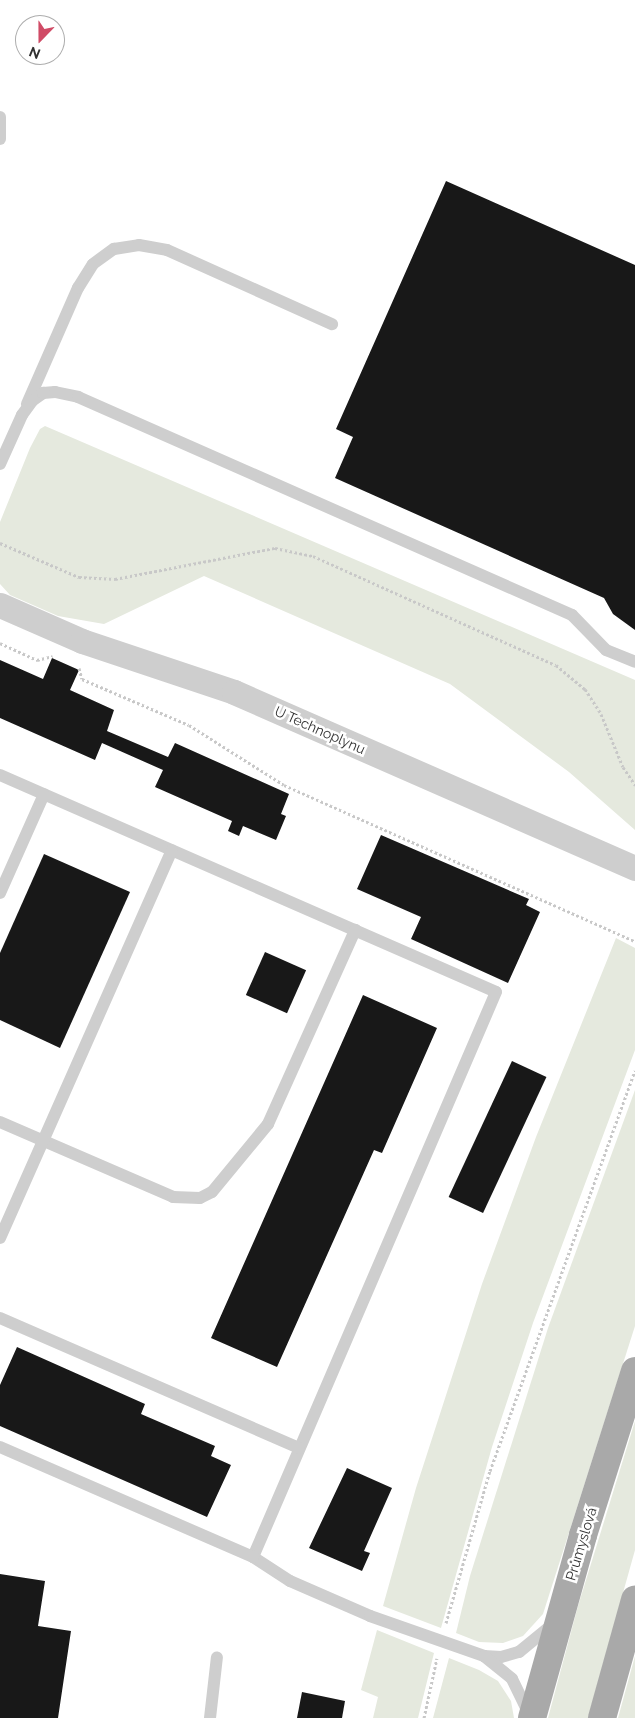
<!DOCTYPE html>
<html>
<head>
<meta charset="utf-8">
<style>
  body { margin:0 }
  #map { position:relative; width:635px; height:1718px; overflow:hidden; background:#fff; font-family:Raleway,sans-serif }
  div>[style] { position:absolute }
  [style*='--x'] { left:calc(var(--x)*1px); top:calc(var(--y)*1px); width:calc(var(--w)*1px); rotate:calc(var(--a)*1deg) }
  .green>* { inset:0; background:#e5e9de }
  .building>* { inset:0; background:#181818; transform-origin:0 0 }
  .path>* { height:3px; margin-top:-1.5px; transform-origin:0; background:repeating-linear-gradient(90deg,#c8c8c8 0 2.5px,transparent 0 5px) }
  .service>* { height:12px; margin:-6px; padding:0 6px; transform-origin:6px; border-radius:6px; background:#cecece }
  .minor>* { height:25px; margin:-12.5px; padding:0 12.5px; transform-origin:12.5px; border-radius:12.5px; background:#cecece }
  .primary>* { height:28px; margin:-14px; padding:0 14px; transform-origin:14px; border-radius:14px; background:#a9a9a9 }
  span { translate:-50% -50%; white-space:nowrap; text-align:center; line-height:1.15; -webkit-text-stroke:5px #fff; paint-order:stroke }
  .street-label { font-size:14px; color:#313131 }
  .north { position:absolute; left:15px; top:15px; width:50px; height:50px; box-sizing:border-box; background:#fff; border:1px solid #adadad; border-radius:50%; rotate:202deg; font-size:14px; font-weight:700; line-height:20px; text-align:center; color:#313131 }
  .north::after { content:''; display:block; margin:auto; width:18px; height:22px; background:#d04b66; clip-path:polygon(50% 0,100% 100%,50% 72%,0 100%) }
</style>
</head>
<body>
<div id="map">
  <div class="green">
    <div style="clip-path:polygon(45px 426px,635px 680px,635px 830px,569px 772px,450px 684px,204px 576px,104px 624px,58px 616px,10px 595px,0 584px,0 522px,30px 448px,40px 429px)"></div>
    <div style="clip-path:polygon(616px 938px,635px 948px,635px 1050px,533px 1323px,492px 1447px,441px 1628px,383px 1606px,416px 1488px,482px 1284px,536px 1137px)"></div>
    <div style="clip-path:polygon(635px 1090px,635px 1326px,543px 1614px,523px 1636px,503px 1643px,479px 1642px,456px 1633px,470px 1576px,548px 1328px)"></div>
    <div style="clip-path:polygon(635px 1421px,635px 1550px,588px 1718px,548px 1718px,578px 1606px)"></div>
    <div style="clip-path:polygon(377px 1630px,434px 1653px,418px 1718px,373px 1718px,378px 1697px,361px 1690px)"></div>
    <div style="clip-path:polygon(635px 1656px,635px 1718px,618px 1718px)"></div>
    <div style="clip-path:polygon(449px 1658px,479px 1670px,498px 1681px,511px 1701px,514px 1718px,433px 1718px)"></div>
  </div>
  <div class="building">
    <div style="clip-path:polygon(446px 181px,635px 265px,635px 630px,613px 614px,604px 598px,335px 478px,353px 437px,336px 429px)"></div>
    <div style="clip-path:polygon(52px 658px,79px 670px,70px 690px,114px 710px,107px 731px,168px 757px,175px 743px,289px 794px,281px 814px,286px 816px,276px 840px,243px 826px,239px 836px,228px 831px,232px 821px,155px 787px,163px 770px,102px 743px,95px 760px,0 718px,0 660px,43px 679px)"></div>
    <div style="clip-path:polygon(381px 835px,529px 899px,526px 905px,540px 912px,508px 983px,411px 939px,421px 917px,357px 889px)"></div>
    <div style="clip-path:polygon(44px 854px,130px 892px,60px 1048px,0 1020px,0 953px)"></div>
    <div style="left:265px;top:952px;width:45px;height:47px;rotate:24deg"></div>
    <div style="clip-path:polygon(363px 995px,437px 1028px,382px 1153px,374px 1150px,277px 1367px,211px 1338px)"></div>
    <div style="left:512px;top:1061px;width:38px;height:150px;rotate:25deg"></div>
    <div style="clip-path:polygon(17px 1347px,145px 1404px,141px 1414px,215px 1446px,211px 1456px,231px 1465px,207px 1517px,0 1426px,0 1385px)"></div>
    <div style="clip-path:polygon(347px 1468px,392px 1488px,364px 1551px,370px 1553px,362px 1571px,309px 1548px)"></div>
    <div style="clip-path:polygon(0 1574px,45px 1581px,38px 1626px,71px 1631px,58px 1718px,0 1718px)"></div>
    <div style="clip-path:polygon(302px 1692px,345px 1701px,342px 1718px,297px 1718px)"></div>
  </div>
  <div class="path">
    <div style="--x:0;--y:543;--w:86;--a:23.3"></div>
    <div style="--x:79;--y:577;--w:36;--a:3"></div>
    <div style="--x:115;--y:579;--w:163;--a:-11"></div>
    <div style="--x:275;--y:548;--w:39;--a:12"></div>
    <div style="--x:313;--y:556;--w:266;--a:24.2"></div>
    <div style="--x:556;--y:665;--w:38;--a:40"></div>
    <div style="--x:585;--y:689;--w:30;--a:57"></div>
    <div style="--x:601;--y:714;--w:57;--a:67.5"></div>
    <div style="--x:623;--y:767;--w:22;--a:56"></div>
    <div style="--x:0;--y:643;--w:41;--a:24.7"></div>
    <div style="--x:37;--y:660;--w:16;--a:-14"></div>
    <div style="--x:79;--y:668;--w:11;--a:75"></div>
    <div style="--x:82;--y:679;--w:116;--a:23.3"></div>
    <div style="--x:189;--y:725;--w:112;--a:32.3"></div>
    <div style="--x:284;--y:785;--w:384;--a:24"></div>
    <div style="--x:446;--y:1623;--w:158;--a:-73.9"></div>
    <div style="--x:490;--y:1471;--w:426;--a:-70.1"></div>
    <div style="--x:424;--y:1718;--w:61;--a:-77.8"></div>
  </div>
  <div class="service">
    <div style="--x:0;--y:117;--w:22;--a:90"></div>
    <div style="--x:27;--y:404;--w:127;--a:-66.3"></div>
    <div style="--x:78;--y:288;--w:28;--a:-58"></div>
    <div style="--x:93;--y:264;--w:26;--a:-36"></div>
    <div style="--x:114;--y:249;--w:25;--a:-9"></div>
    <div style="--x:139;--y:245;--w:28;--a:10"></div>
    <div style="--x:167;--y:250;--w:181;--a:24.2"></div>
    <div style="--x:0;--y:464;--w:54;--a:-65.8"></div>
    <div style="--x:22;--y:415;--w:17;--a:-54"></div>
    <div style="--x:32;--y:401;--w:14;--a:-36"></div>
    <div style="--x:43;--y:393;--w:12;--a:-5"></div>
    <div style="--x:55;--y:392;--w:24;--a:12"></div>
    <div style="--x:78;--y:397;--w:540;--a:23.81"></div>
    <div style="--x:572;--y:615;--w:49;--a:45.8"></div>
    <div style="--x:606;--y:650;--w:31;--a:22"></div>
    <div style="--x:0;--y:775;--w:541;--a:23.63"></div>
    <div style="--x:496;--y:992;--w:615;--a:113.27"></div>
    <div style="--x:253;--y:1557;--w:44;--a:33"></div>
    <div style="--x:290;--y:1581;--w:87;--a:23.6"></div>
    <div style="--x:370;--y:1616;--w:121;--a:19.3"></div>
    <div style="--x:484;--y:1656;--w:17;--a:3"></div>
    <div style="--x:501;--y:1657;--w:19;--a:-16"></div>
    <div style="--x:519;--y:1652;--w:44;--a:-39.5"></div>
    <div style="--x:0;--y:893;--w:108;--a:-66"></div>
    <div style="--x:0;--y:1122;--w:189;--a:23.4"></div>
    <div style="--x:173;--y:1197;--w:27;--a:2"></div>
    <div style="--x:200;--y:1198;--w:13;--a:-27"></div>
    <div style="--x:212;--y:1192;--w:88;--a:-50.5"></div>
    <div style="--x:268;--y:1124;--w:213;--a:-65.8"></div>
    <div style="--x:0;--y:1238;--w:424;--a:-66.1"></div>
    <div style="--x:0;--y:1318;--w:326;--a:23.5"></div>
    <div style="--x:0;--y:1447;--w:276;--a:23.5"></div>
    <div style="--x:484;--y:1656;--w:36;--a:39"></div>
    <div style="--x:512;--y:1679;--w:39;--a:64"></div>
    <div style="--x:210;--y:1718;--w:61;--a:-83.5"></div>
  </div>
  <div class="minor">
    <div style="--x:0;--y:605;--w:90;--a:23.7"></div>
    <div style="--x:82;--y:641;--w:160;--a:18.5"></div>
    <div style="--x:234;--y:692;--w:438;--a:23.7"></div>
  </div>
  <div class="primary">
    <div style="--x:532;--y:1718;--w:190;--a:-74.4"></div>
    <div style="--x:583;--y:1535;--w:172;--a:-72.4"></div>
    <div style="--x:602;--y:1718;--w:123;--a:-74.4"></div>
  </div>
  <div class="street-label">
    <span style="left:320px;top:730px;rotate:24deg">U Technoplynu</span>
    <span style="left:581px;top:1544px;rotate:-73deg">Průmyslová</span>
  </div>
  <div class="north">N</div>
</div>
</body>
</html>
